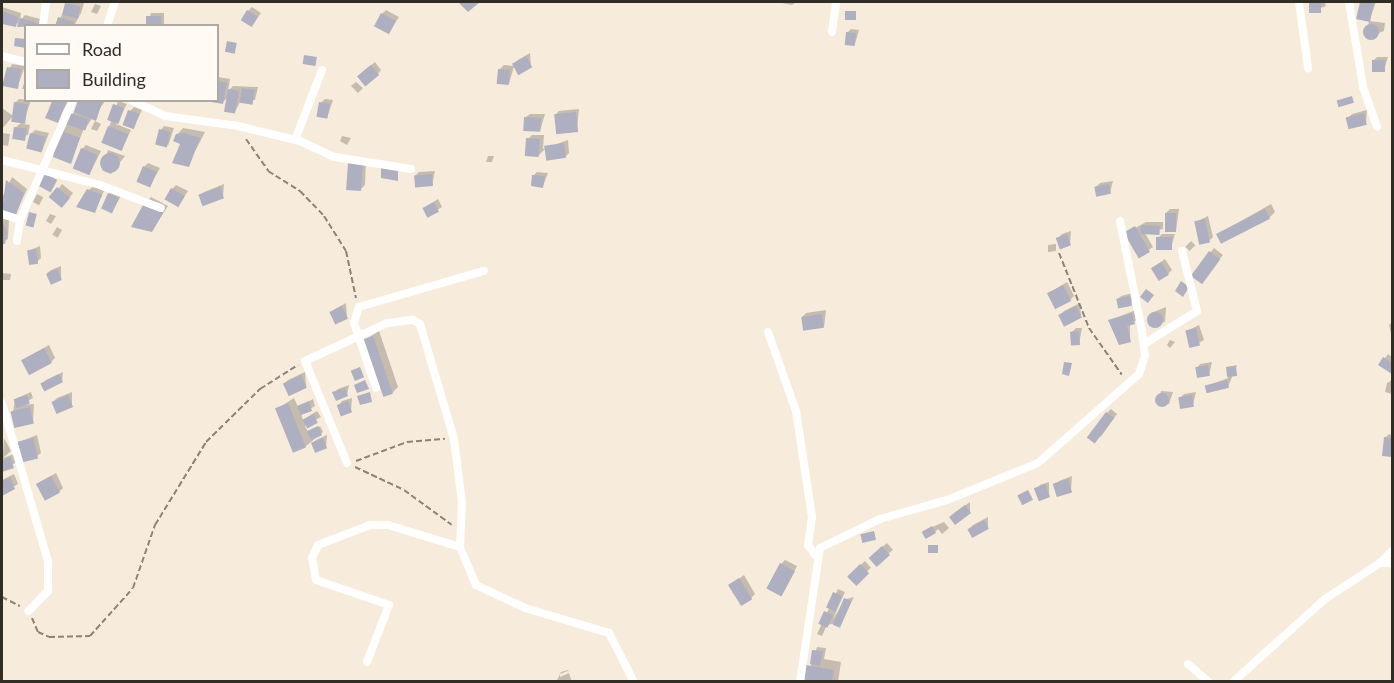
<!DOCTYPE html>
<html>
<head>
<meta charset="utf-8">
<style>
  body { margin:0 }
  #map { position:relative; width:1394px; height:683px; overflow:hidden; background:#f7ecdb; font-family:Lato,sans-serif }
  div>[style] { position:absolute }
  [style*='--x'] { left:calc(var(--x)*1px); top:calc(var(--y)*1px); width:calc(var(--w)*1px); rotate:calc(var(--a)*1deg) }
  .shadow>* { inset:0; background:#0003; transform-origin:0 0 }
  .building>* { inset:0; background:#aeafc1; transform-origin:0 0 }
  .round { border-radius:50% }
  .path>* { height:2px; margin-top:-1px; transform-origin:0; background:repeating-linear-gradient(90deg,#8b8378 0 6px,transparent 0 9px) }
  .minor>* { height:8px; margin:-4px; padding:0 4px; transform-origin:4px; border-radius:4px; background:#fff }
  span { translate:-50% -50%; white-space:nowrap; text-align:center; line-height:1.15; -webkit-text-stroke:4.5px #fffaf4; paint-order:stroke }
  .frame { position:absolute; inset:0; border:3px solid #302c26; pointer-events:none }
  .legend { position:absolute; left:24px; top:24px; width:195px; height:78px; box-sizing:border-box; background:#fffaf4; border:2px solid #aca8a2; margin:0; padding:8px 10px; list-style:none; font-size:18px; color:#302c26 }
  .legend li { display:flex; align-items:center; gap:12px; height:30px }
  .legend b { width:30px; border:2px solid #aca8a2 }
</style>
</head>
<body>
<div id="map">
  <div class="shadow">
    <div style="clip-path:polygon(68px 2px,84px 3px,81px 13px,74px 26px,57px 25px)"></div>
    <div style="clip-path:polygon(777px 2px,796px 2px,792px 5px)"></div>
    <div style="clip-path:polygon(1310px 2px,1325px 2px,1326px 6px,1312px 11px)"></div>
    <div style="clip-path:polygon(1361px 2px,1376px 2px,1369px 21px,1358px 18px)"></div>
    <div style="clip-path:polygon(95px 4px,101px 6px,97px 14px,91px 12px)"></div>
    <div style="clip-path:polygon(2px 7px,21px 13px,20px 21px,25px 15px,40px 19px,39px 26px,19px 26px,21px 20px,15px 26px,2px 23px)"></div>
    <div style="clip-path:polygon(252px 7px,261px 13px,252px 25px,248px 11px)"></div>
    <div style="clip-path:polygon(386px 10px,399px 17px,389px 32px,382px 14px)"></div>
    <div style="clip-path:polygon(151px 13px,164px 13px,164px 24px,147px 26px)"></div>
    <div style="clip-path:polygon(1369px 21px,1385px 23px,1384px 31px,1366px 38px)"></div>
    <div style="clip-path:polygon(851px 29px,859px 30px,855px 44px,847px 33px)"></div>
    <div style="clip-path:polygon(530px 53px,531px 66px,514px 64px,518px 60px)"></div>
    <div style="clip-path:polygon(1377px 57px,1388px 57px,1384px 70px,1373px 61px)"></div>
    <div style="clip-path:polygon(375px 62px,381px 70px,378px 74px,362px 72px)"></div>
    <div style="clip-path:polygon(12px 64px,25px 66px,17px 88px,2px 85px)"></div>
    <div style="clip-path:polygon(504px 65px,514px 66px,509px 84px,500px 69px)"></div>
    <div style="clip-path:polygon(218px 77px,230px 79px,228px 91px,233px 86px,258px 87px,255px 100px,240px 102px,235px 112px,228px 97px,223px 102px,213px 100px,218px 100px)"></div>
    <div style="clip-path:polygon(26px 78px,26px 89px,22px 89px)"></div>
    <div style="clip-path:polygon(356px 82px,363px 88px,358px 93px,351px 86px)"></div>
    <div style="clip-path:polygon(19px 99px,31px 100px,23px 124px,30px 125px,28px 135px,13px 138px,11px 144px,16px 127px,22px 122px,15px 103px)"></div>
    <div style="clip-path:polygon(325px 99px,333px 100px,327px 118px,321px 103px)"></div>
    <div style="clip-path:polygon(52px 100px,69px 100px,57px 121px,47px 117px)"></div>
    <div style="clip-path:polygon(83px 100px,106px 100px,83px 131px,70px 162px,60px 131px)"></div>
    <div style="clip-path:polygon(118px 101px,127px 104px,116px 124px,131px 130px,122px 149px,109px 127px)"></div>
    <div style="clip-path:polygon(134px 107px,142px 110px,134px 127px,130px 111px)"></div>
    <div style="clip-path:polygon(2px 108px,13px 116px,2px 129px)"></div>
    <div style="clip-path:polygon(579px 109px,577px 130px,555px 115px,559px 111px)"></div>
    <div style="clip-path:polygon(1367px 110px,1366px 123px,1348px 118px,1352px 114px)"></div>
    <div style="clip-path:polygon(530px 114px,545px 114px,540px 131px,526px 117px)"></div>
    <div style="clip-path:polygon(95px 121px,101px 124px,97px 131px,91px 129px)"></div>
    <div style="clip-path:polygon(164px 126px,174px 128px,168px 146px,161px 130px)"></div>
    <div style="clip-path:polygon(183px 128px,205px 132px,188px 165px,177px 135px)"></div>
    <div style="clip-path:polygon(35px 130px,49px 133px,42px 151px,31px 134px)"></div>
    <div style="clip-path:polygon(2px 133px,10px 134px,8px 146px,2px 145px)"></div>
    <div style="clip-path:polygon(532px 135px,544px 135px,543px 149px,568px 140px,569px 153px,565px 157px,546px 148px,539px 155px,528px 139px)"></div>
    <div style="clip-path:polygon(342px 136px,351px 138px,347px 145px,340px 141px)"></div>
    <div style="clip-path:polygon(86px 145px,101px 151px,90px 173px,82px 149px)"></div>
    <div style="clip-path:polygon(108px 150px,125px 156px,111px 174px,102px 170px)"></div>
    <div style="clip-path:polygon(488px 156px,494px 156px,492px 162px,486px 162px)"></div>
    <div style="clip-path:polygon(366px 160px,365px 185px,361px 189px,349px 164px)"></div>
    <div style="clip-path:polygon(148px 163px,160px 168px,150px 186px,144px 167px)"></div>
    <div style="clip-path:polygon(435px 171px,432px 185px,415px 176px,419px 172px)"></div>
    <div style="clip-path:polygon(537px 172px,548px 173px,543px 186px,533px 176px)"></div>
    <div style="clip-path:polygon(12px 177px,27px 189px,16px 213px,2px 198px)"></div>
    <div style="clip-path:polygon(1113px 181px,1110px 193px,1096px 187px,1100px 183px)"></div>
    <div style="clip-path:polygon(62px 184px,73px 193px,66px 202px,52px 197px)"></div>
    <div style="clip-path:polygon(224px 184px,223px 197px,200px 195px,204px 192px)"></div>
    <div style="clip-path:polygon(176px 185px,188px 191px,179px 205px,172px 189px)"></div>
    <div style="clip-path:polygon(93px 186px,104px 191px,94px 212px,89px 190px)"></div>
    <div style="clip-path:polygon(113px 190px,122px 194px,112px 212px,109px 194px)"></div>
    <div style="left:37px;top:194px;width:7px;height:9px;rotate:27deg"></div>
    <div style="clip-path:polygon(151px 197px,168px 206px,152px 231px,145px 204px)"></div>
    <div style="clip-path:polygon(438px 199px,442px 207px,427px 216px,424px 208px)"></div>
    <div style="clip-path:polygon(1271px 204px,1275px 212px,1269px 218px,1218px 234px)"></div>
    <div style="clip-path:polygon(1170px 209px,1179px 209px,1176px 231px,1166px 213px)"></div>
    <div style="clip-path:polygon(50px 214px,56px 216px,51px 224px,46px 221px)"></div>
    <div style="clip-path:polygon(1208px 216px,1213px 237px,1209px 241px,1196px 222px)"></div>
    <div style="clip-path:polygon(9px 218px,8px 239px,2px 242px,2px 219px)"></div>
    <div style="clip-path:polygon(1146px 222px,1163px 222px,1163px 229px,1145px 233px,1153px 247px,1140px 256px,1126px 233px)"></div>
    <div style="left:57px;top:227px;width:6px;height:9px;rotate:31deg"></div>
    <div style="clip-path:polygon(1071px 231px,1070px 244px,1058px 238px,1062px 234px)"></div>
    <div style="clip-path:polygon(1162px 234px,1175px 234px,1171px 248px,1158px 238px)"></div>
    <div style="left:1191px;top:241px;width:6px;height:8px;rotate:45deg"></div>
    <div style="clip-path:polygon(1056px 244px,1056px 251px,1048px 252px,1048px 245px)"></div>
    <div style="clip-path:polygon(40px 246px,41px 258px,37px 262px,28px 251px)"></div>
    <div style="clip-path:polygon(1214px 248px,1223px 255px,1204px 278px,1192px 275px)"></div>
    <div style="clip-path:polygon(1165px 259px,1172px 270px,1168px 274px,1153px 268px)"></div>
    <div style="clip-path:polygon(61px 266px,61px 279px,47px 273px,51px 270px)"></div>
    <div style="clip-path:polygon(2px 273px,11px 274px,10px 280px,2px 280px)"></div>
    <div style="clip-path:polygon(1067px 282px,1074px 296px,1070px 300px,1049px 293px)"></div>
    <div style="clip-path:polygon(1133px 293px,1131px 305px,1117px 300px,1121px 296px)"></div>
    <div style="clip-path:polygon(346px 303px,347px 318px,331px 312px,335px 309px)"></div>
    <div style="clip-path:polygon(1080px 303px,1081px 316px,1060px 315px,1064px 311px)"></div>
    <div style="clip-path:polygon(1166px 307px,1165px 322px,1149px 326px,1151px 313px)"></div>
    <div style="clip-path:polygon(826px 310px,824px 327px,802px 317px,806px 313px)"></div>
    <div style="clip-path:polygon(1136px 310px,1138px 319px,1130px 324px,1130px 340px,1110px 320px)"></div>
    <div style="clip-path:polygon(1392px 322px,1392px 338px,1389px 325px)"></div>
    <div style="clip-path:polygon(1199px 325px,1204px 340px,1191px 347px,1187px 331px)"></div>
    <div style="clip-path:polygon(1076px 328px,1082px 328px,1079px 344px,1072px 332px)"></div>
    <div style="clip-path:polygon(379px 331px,398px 387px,392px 393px,365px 340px)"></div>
    <div style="clip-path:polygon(1170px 340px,1175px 342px,1170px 348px,1167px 345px)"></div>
    <div style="clip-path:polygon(49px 345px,55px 358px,51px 362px,23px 360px)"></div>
    <div style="clip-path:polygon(1388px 354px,1392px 357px,1392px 372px,1380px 365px)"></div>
    <div style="clip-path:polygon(1212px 362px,1209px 375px,1197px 368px,1200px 364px)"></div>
    <div style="clip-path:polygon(1237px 365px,1228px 387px,1207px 386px,1228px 378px,1227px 367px)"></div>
    <div style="clip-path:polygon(63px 372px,62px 381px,42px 384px,46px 380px)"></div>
    <div style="clip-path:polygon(305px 372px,306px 386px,284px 384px,288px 380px)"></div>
    <div style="clip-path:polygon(1392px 380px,1392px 394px,1385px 392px,1387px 383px)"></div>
    <div style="clip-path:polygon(349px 385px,347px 395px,334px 393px,338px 389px)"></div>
    <div style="clip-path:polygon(1161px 391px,1173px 392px,1169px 404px,1157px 405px)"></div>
    <div style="clip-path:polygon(31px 392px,33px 398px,21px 405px,34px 404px,33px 422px,13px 412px,15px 399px)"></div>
    <div style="clip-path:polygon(72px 392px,72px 406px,53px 402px,57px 398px)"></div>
    <div style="clip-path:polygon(1196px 392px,1193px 405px,1180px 398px,1184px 394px)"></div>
    <div style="clip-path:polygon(294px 398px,298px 407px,313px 399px,315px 406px,301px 414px,303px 420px,317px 411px,321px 417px,305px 426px,308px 432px,320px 426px,323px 432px,305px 447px,277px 409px)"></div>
    <div style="clip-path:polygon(352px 398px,351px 411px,339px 405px,342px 401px)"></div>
    <div style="clip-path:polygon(1111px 409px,1117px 414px,1100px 438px,1107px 413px)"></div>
    <div style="clip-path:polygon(1389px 434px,1392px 435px,1391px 455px,1385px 438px)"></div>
    <div style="clip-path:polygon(37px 435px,41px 453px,37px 456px,19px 442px)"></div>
    <div style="clip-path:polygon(327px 435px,326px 447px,313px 444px,316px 440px)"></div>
    <div style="clip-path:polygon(4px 438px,11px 451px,3px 458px,14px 454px,17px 462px,2px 470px)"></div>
    <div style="clip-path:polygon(56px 473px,63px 488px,59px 492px,38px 483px)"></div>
    <div style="clip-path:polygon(14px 474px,18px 484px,2px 494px,2px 480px)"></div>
    <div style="clip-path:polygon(1072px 476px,1071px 491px,1055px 485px,1059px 481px)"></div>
    <div style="clip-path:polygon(1049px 482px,1049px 496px,1036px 489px,1040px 485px)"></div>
    <div style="clip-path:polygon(970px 502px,970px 512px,954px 513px)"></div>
    <div style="clip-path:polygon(988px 517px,988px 527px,969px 529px,973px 525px)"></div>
    <div style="clip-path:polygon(944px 522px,949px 528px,942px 534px,938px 529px,935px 532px,923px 531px)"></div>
    <div style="left:887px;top:543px;width:9px;height:22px;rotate:49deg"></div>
    <div style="clip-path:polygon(785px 560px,797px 566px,782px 595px,781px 564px)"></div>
    <div style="left:865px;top:561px;width:9px;height:23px;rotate:49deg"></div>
    <div style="clip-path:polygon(744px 575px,755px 594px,751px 598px,730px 585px)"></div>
    <div style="clip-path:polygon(838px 589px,845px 592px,833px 619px,846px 599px,854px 597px,842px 622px,827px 625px,822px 636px,817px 634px)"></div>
    <div style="clip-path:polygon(817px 647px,826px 648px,824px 659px,841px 662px,838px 682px,805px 682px)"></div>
    <div style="clip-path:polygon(evenodd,568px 670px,572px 682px,556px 682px,561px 672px,568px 670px,568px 671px,569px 673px,560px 677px,560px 674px,568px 671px)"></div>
  </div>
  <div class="building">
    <div style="clip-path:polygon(458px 2px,480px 2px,468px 12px)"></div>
    <div style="left:1309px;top:2px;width:12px;height:11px"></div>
    <div style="clip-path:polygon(1360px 2px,1374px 2px,1370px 22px,1356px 19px)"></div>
    <div style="left:65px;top:3px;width:16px;height:12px;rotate:14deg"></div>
    <div style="left:247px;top:10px;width:13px;height:12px;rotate:32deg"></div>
    <div style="clip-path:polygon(2px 11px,18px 17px,16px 27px,2px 24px)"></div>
    <div style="left:856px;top:11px;width:9px;height:11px;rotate:90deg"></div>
    <div style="left:381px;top:13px;width:17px;height:15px;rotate:28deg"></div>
    <div style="left:146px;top:16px;width:15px;height:10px"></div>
    <div style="clip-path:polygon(58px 17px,74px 22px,73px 26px,55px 26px)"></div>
    <div style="clip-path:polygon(20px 18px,37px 23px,37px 26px,17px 27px)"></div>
    <div class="round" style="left:1363px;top:24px;width:16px;height:16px"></div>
    <div style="left:846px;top:32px;width:10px;height:13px;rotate:6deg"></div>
    <div style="clip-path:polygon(15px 38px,26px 39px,26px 48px,14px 46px)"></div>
    <div style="left:227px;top:41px;width:10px;height:11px;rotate:11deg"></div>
    <div style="left:304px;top:55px;width:13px;height:9px;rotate:9deg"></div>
    <div style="left:526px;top:56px;width:13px;height:16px;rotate:61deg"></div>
    <div style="left:1385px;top:60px;width:12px;height:13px;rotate:90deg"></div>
    <div style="left:371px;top:65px;width:13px;height:18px;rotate:51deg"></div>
    <div style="clip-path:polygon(7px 67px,21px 69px,18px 89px,2px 86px)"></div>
    <div style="left:498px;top:69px;width:12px;height:15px;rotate:5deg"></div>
    <div style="clip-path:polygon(218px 81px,227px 83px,223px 104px,211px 102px,218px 100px)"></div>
    <div style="left:242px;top:88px;width:13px;height:15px;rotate:9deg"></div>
    <div style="left:228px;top:89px;width:11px;height:23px;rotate:10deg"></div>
    <div style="left:1352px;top:96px;width:7px;height:16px;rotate:74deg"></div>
    <div style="clip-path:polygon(53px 100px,67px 100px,58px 123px,45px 118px)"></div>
    <div style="clip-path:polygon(78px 100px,103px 100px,96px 121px,74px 112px)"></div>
    <div style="left:14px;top:102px;width:14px;height:20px;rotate:8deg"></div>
    <div style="left:319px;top:102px;width:11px;height:15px;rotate:10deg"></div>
    <div style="left:113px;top:104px;width:12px;height:17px;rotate:20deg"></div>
    <div style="left:128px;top:110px;width:12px;height:16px;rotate:20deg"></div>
    <div style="left:576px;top:112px;width:20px;height:22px;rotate:84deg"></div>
    <div style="left:70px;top:113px;width:20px;height:12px;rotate:18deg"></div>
    <div style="left:1364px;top:113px;width:12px;height:19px;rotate:76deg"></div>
    <div style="left:524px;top:117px;width:17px;height:14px;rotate:3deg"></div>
    <div style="left:108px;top:126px;width:22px;height:18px;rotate:22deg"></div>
    <div style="left:14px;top:127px;width:13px;height:12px;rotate:9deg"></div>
    <div style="left:159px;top:129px;width:12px;height:16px;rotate:14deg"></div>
    <div style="clip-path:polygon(59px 130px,80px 138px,71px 164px,53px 157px)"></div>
    <div style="left:30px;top:133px;width:16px;height:16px;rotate:14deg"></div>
    <div style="clip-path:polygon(184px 133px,200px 138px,189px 167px,172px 163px,180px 144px,173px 141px,176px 134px)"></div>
    <div style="left:526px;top:138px;width:14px;height:18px;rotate:4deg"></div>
    <div style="left:564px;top:143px;width:15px;height:20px;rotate:82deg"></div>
    <div style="left:81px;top:148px;width:18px;height:22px;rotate:22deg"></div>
    <div class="round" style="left:100px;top:153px;width:20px;height:20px"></div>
    <div style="left:348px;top:163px;width:15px;height:27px;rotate:4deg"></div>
    <div style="left:143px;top:166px;width:15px;height:17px;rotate:23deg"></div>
    <div style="clip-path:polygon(381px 167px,398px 167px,398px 181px,381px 178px)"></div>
    <div style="left:44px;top:173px;width:15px;height:14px;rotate:28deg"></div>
    <div style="left:432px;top:174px;width:12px;height:18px;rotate:85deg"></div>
    <div style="clip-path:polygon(532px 175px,545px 176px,543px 188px,531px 186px)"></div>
    <div style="clip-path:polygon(6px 180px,24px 193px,16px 215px,2px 210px)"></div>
    <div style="left:1109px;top:184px;width:10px;height:15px;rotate:79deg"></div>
    <div style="left:57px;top:187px;width:17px;height:13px;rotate:40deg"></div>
    <div style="left:220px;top:187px;width:12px;height:23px;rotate:70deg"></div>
    <div style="left:171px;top:188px;width:16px;height:13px;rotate:30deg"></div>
    <div style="clip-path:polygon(87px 189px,102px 195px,95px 213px,76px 207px)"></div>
    <div style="left:108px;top:193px;width:12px;height:17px;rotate:24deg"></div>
    <div style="left:434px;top:202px;width:11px;height:13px;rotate:63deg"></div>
    <div style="clip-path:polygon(144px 203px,163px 213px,152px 232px,131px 227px)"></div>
    <div style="left:1265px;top:209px;width:11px;height:55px;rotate:63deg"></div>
    <div style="left:29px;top:212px;width:8px;height:14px;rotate:14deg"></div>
    <div style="left:1165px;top:213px;width:11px;height:19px"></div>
    <div style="left:1205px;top:219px;width:24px;height:11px;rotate:78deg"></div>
    <div style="clip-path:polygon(2px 221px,7px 232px,5px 244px,2px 244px)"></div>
    <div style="left:1141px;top:225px;width:19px;height:9px;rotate:3deg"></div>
    <div style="left:1135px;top:226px;width:30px;height:13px;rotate:60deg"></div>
    <div style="left:1067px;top:234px;width:12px;height:12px;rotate:70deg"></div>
    <div style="left:1172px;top:237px;width:13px;height:16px;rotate:90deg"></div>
    <div style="left:36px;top:249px;width:15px;height:9px;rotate:82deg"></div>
    <div style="left:1209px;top:251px;width:14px;height:31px;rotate:36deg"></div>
    <div style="left:1161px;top:262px;width:15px;height:12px;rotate:58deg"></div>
    <div style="left:57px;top:269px;width:12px;height:12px;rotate:66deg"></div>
    <div style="clip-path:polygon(1181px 281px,1189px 287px,1183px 297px,1175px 291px)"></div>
    <div style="left:1063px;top:285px;width:18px;height:18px;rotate:63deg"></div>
    <div style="left:1146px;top:289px;width:10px;height:10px;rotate:37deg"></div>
    <div style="left:1130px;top:296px;width:10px;height:14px;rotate:79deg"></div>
    <div style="left:342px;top:306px;width:14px;height:14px;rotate:65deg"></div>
    <div style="left:1076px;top:306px;width:13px;height:20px;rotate:63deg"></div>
    <div class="round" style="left:1147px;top:312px;width:16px;height:16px"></div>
    <div style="clip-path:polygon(1132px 313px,1135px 324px,1127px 326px,1131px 342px,1119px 345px,1108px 320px)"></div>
    <div style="left:822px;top:314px;width:14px;height:21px;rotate:82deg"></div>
    <div style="left:1196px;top:328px;width:18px;height:11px;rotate:77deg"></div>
    <div style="left:1079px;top:331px;width:14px;height:9px;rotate:86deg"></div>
    <div style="left:373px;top:336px;width:61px;height:10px;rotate:71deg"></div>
    <div style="left:44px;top:348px;width:17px;height:26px;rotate:62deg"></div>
    <div style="clip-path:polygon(1383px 357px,1392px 363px,1392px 374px,1378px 365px)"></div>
    <div style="clip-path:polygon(1064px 362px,1072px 363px,1069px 376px,1062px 374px)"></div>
    <div style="left:1208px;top:365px;width:11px;height:13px;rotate:80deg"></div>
    <div style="left:1236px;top:366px;width:10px;height:10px;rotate:84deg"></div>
    <div style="left:360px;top:367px;width:11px;height:10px;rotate:68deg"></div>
    <div style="left:59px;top:374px;width:9px;height:21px;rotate:63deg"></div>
    <div style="left:301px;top:375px;width:14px;height:20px;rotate:65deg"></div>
    <div style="clip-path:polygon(365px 380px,369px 389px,357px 393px,354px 385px)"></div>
    <div style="left:1227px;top:380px;width:8px;height:23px;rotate:76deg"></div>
    <div style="clip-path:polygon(345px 388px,348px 396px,336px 401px,332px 392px)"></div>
    <div style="clip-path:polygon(370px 392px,372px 402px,360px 405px,357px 396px)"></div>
    <div class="round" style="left:1155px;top:393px;width:14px;height:14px"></div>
    <div style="left:27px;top:395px;width:9px;height:14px;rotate:72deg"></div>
    <div style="left:68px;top:395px;width:13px;height:18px;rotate:67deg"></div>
    <div style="left:1192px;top:395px;width:12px;height:14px;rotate:81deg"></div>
    <div style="clip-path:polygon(309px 401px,312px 411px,301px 415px,297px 406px)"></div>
    <div style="left:348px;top:401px;width:12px;height:12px;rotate:70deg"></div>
    <div style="left:288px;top:403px;width:48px;height:14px;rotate:68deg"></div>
    <div style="left:30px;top:407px;width:17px;height:20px;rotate:77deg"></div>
    <div style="left:1106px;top:412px;width:10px;height:32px;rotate:37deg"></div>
    <div style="left:313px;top:414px;width:10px;height:12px;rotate:61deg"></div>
    <div style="left:318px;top:426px;width:10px;height:12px;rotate:66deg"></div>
    <div style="clip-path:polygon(1384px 437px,1392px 438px,1392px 457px,1382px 456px)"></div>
    <div style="left:33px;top:438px;width:21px;height:16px;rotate:76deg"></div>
    <div style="left:323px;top:438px;width:11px;height:13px;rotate:68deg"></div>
    <div style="clip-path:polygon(10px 457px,14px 468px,2px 472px,2px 461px)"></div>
    <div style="left:51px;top:476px;width:19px;height:17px;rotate:62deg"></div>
    <div style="clip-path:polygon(10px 477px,15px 489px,2px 496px,2px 481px)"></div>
    <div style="left:1068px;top:479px;width:14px;height:16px;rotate:73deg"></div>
    <div style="left:1045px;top:484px;width:14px;height:12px;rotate:69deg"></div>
    <div style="left:1028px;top:490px;width:11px;height:12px;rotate:63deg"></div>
    <div style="left:965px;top:505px;width:10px;height:20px;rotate:53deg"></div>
    <div style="left:984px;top:520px;width:10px;height:19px;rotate:61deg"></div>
    <div style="left:932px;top:526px;width:8px;height:12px;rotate:60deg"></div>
    <div style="left:874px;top:531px;width:9px;height:14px;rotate:77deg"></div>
    <div style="left:928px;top:545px;width:10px;height:8px"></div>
    <div style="left:882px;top:546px;width:12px;height:18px;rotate:48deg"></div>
    <div style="left:780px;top:563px;width:17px;height:29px;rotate:28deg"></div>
    <div style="left:860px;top:564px;width:13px;height:18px;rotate:45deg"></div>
    <div style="left:739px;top:578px;width:25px;height:13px;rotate:58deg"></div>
    <div style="left:833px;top:592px;width:10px;height:17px;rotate:24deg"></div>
    <div style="left:844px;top:598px;width:8px;height:29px;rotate:23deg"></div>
    <div style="left:824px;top:611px;width:10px;height:14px;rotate:24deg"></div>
    <div style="clip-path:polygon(812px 650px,823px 651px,820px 666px,810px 664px)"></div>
    <div style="clip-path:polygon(806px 665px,834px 670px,832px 682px,804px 682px)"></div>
  </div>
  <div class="path">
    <div style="--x:246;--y:139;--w:39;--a:55"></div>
    <div style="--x:268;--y:171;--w:38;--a:32"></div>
    <div style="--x:300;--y:191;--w:35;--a:46"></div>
    <div style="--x:324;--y:216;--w:41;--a:57.8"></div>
    <div style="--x:346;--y:251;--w:48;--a:78"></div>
    <div style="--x:1059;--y:253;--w:81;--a:68.2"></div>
    <div style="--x:1089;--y:328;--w:57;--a:54.9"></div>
    <div style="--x:356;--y:461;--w:54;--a:-20.4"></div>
    <div style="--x:407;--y:442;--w:38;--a:-5"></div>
    <div style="--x:355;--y:467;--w:54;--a:25.1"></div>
    <div style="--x:404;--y:490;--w:59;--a:36.1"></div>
    <div style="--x:2;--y:597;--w:20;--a:27"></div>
    <div style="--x:32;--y:618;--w:15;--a:67"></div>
    <div style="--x:38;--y:632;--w:12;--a:24"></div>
    <div style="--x:49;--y:637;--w:41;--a:-1.4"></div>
    <div style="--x:90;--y:636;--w:64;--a:-48.1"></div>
    <div style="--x:133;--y:588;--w:67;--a:-70.8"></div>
    <div style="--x:155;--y:525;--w:97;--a:-58.4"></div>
    <div style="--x:206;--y:442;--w:76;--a:-44.5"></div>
    <div style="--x:260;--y:389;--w:45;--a:-32.3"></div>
  </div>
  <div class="minor">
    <div style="--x:1299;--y:2;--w:67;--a:82.2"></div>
    <div style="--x:1349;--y:2;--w:86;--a:80.6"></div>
    <div style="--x:1363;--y:87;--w:42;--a:70.7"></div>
    <div style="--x:43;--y:26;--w:24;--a:-83"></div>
    <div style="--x:107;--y:26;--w:25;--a:-72"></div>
    <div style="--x:832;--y:32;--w:30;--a:-82"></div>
    <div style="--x:2;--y:56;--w:25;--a:14"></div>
    <div style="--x:131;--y:100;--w:38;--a:25"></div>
    <div style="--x:165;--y:116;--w:74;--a:7.8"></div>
    <div style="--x:238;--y:126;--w:64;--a:13.6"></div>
    <div style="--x:300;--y:141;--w:38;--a:25"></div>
    <div style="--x:335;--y:157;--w:77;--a:9"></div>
    <div style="--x:295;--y:140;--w:75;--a:-68.9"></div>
    <div style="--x:2;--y:160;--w:101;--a:14.3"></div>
    <div style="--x:100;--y:185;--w:65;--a:20.7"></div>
    <div style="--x:2;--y:214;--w:19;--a:18"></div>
    <div style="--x:20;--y:220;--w:131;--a:-66.2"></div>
    <div style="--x:17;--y:241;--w:21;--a:-82"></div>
    <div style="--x:768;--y:332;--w:84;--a:70.5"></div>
    <div style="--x:796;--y:411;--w:107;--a:81.4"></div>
    <div style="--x:812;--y:517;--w:28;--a:98"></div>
    <div style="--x:808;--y:545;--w:12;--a:55"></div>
    <div style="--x:1144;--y:344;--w:62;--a:-31.9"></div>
    <div style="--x:1197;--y:311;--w:62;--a:-104"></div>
    <div style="--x:376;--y:388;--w:69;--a:-108.7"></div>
    <div style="--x:354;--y:323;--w:17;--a:-73"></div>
    <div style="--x:359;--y:307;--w:130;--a:-16.1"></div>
    <div style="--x:2;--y:403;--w:165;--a:73.8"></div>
    <div style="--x:48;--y:561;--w:30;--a:90"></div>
    <div style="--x:48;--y:591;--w:28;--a:134"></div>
    <div style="--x:347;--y:463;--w:110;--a:-112.4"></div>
    <div style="--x:305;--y:361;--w:90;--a:-24.9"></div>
    <div style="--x:387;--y:323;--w:26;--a:-7"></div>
    <div style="--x:413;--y:320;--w:8;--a:30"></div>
    <div style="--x:420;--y:324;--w:120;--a:73.5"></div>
    <div style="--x:454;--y:439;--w:64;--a:82.8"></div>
    <div style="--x:462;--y:502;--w:45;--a:92.5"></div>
    <div style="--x:460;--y:547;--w:41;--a:67.2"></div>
    <div style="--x:476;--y:585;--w:54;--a:25.1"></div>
    <div style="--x:525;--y:608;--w:88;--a:16.6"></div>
    <div style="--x:609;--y:633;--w:55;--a:63"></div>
    <div style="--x:1380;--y:563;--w:17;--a:-45"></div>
    <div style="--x:367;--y:662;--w:61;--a:-68.9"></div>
    <div style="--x:389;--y:605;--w:77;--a:-161.1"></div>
    <div style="--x:316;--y:580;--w:22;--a:-100"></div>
    <div style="--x:312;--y:558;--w:14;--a:-65"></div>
    <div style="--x:318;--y:545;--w:56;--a:-21"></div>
    <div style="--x:370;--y:525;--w:18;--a:0"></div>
    <div style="--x:388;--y:525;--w:75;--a:17"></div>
    <div style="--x:1188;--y:664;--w:28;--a:41"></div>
    <div style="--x:800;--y:682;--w:135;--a:-81.5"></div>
    <div style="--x:820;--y:548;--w:67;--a:-25.8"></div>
    <div style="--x:880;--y:519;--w:70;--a:-15.8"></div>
    <div style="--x:947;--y:500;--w:98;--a:-22.1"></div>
    <div style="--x:1038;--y:463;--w:135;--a:-41.4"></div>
    <div style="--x:1139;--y:374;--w:19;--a:-72"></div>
    <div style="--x:1145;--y:356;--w:25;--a:-97"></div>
    <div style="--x:1142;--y:331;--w:112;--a:-101.3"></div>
    <div style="--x:1233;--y:682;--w:124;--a:-42.1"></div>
    <div style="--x:1325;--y:599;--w:66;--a:-33.2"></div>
    <div style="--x:1380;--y:563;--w:12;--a:0"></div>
  </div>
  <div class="frame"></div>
  <ul class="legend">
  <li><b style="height:8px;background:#fff"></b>Road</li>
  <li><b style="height:16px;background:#aeafc1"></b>Building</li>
  </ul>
</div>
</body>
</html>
